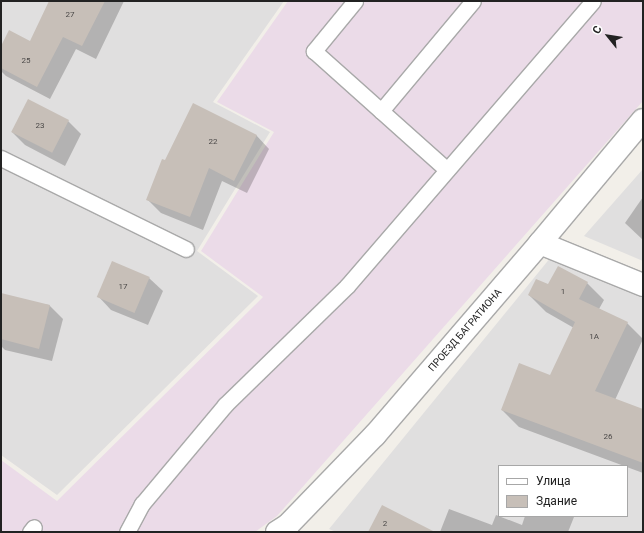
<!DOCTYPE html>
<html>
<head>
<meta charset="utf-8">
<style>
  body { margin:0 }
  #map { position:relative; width:644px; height:533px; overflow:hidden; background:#f2efe9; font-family:Roboto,sans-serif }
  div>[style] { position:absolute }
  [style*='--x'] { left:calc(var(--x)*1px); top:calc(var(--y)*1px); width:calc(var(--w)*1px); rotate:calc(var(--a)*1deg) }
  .residential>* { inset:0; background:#e0dfdf }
  .industrial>* { inset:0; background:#ebdbe8 }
  .shadow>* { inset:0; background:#0003 }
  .building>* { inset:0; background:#c7bfb8; transform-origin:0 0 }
  .roads { filter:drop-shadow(1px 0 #a9a9a9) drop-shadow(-1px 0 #a9a9a9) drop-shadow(0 1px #a9a9a9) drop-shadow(0 -1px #a9a9a9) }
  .service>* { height:15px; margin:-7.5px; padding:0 7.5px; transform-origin:7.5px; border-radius:7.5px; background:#fff }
  .minor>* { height:22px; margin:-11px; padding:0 11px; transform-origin:11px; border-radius:11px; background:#fff }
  span { translate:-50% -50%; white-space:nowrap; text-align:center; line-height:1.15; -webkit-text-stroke:3px #fff; paint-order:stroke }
  .number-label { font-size:8px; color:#4b4948 }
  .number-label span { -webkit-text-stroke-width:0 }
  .street-label { font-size:10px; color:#222 }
  .frame { position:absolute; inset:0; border:2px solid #222; pointer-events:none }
  .legend { position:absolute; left:498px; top:465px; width:130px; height:52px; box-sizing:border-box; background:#fff; border:1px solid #a7a7a7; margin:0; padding:5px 7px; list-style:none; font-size:12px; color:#222 }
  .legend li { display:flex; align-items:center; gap:8px; height:20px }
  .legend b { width:20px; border:1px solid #a7a7a7 }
  .north { position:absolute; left:588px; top:16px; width:40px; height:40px; -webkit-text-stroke:3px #fff; paint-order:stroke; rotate:300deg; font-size:11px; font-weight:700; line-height:16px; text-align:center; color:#222 }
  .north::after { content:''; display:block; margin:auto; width:14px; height:18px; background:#222; clip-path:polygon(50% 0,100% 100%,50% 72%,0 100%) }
</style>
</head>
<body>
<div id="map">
  <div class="residential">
    <div style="clip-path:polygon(1px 1px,284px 1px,213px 102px,270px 132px,197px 251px,258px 296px,57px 495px,1px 455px)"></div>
    <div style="clip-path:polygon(643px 169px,643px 261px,584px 236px)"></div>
    <div style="clip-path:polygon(evenodd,551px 257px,643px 296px,643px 532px,336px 532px,329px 529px,551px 257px,499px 466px,627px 466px,627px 516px,499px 516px,499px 466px)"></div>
  </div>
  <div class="industrial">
    <div style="clip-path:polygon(288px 1px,643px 1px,643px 101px,277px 516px,255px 532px,1px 532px,1px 460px,57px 501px,263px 297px,201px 251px,274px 132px,217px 102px)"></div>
  </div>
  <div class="shadow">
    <div style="clip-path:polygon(50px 1px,124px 1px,96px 59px,76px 49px,50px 99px,6px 76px,1px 71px,1px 48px,30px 43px)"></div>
    <div style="clip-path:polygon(68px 121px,81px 134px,65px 166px,25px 145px,12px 132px)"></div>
    <div style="clip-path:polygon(256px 135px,269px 149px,247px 193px,222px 181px,203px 230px,161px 213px,148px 200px)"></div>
    <div style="clip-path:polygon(643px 197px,643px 240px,625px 223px)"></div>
    <div style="clip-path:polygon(149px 278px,163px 291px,148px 325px,111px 310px,98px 296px)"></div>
    <div style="clip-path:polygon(587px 283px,604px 300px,599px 309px,627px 323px,643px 339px,615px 400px,643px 410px,643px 473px,519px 427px,502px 410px,551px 376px,574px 328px,546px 312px,529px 295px,548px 286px)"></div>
    <div style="clip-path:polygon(1px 298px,49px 305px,63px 319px,52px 361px,5px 350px,1px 346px)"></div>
    <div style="clip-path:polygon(449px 509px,492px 525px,496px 515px,522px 525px,525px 516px,574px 517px,568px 532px,440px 532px)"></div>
  </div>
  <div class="building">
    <div style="clip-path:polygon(49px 1px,105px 1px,82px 46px,63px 37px,37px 87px,1px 68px,1px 46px,9px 30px,30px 41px)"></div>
    <div style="left:28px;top:99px;width:46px;height:37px;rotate:27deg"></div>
    <div style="clip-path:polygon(193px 103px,257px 135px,234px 181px,209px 168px,190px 217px,146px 200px,162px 159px,165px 160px)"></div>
    <div style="left:112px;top:261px;width:41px;height:39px;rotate:23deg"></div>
    <div style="clip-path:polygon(558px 266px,588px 282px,579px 299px,628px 322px,595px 391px,643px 409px,643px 463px,501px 410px,519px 363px,550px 375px,575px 322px,528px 295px,536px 279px,548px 284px)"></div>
    <div style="clip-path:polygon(1px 293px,50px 305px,39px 349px,1px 339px)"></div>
    <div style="clip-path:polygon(382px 505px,435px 532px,368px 532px)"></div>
  </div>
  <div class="roads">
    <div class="service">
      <div style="--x:355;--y:1;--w:65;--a:129.4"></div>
      <div style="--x:314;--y:51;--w:178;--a:41.8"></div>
      <div style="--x:381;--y:111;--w:143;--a:-50.1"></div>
      <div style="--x:1;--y:158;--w:206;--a:26.2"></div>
      <div style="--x:30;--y:532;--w:6;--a:-51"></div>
      <div style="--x:127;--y:532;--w:32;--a:-62"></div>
      <div style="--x:142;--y:504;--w:129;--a:-50"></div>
      <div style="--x:225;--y:405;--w:170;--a:-44.3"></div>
      <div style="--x:347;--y:286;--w:376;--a:-49.2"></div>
    </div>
    <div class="minor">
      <div style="--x:540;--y:243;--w:111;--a:22.2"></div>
      <div style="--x:277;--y:532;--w:13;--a:-32"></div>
      <div style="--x:288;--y:525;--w:125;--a:-46"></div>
      <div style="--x:375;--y:435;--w:253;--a:-49.3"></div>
      <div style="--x:540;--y:243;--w:160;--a:-50.1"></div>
    </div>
  </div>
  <div class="number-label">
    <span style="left:70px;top:15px">27</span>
    <span style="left:26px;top:61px">25</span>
    <span style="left:40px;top:126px">23</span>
    <span style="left:213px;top:142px">22</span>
    <span style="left:123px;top:287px">17</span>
    <span style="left:563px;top:292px">1</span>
    <span style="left:594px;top:337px">1А</span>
    <span style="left:608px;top:437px">26</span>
    <span style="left:385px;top:524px">2</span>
  </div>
  <div class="street-label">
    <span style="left:465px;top:330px;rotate:-49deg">ПРОЕЗД БАГРАТИОНА</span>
  </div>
  <div class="frame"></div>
  <ul class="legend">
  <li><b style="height:5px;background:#fff"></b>Улица</li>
  <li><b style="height:11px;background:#c7bfb8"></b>Здание</li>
  </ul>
  <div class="north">С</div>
</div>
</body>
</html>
